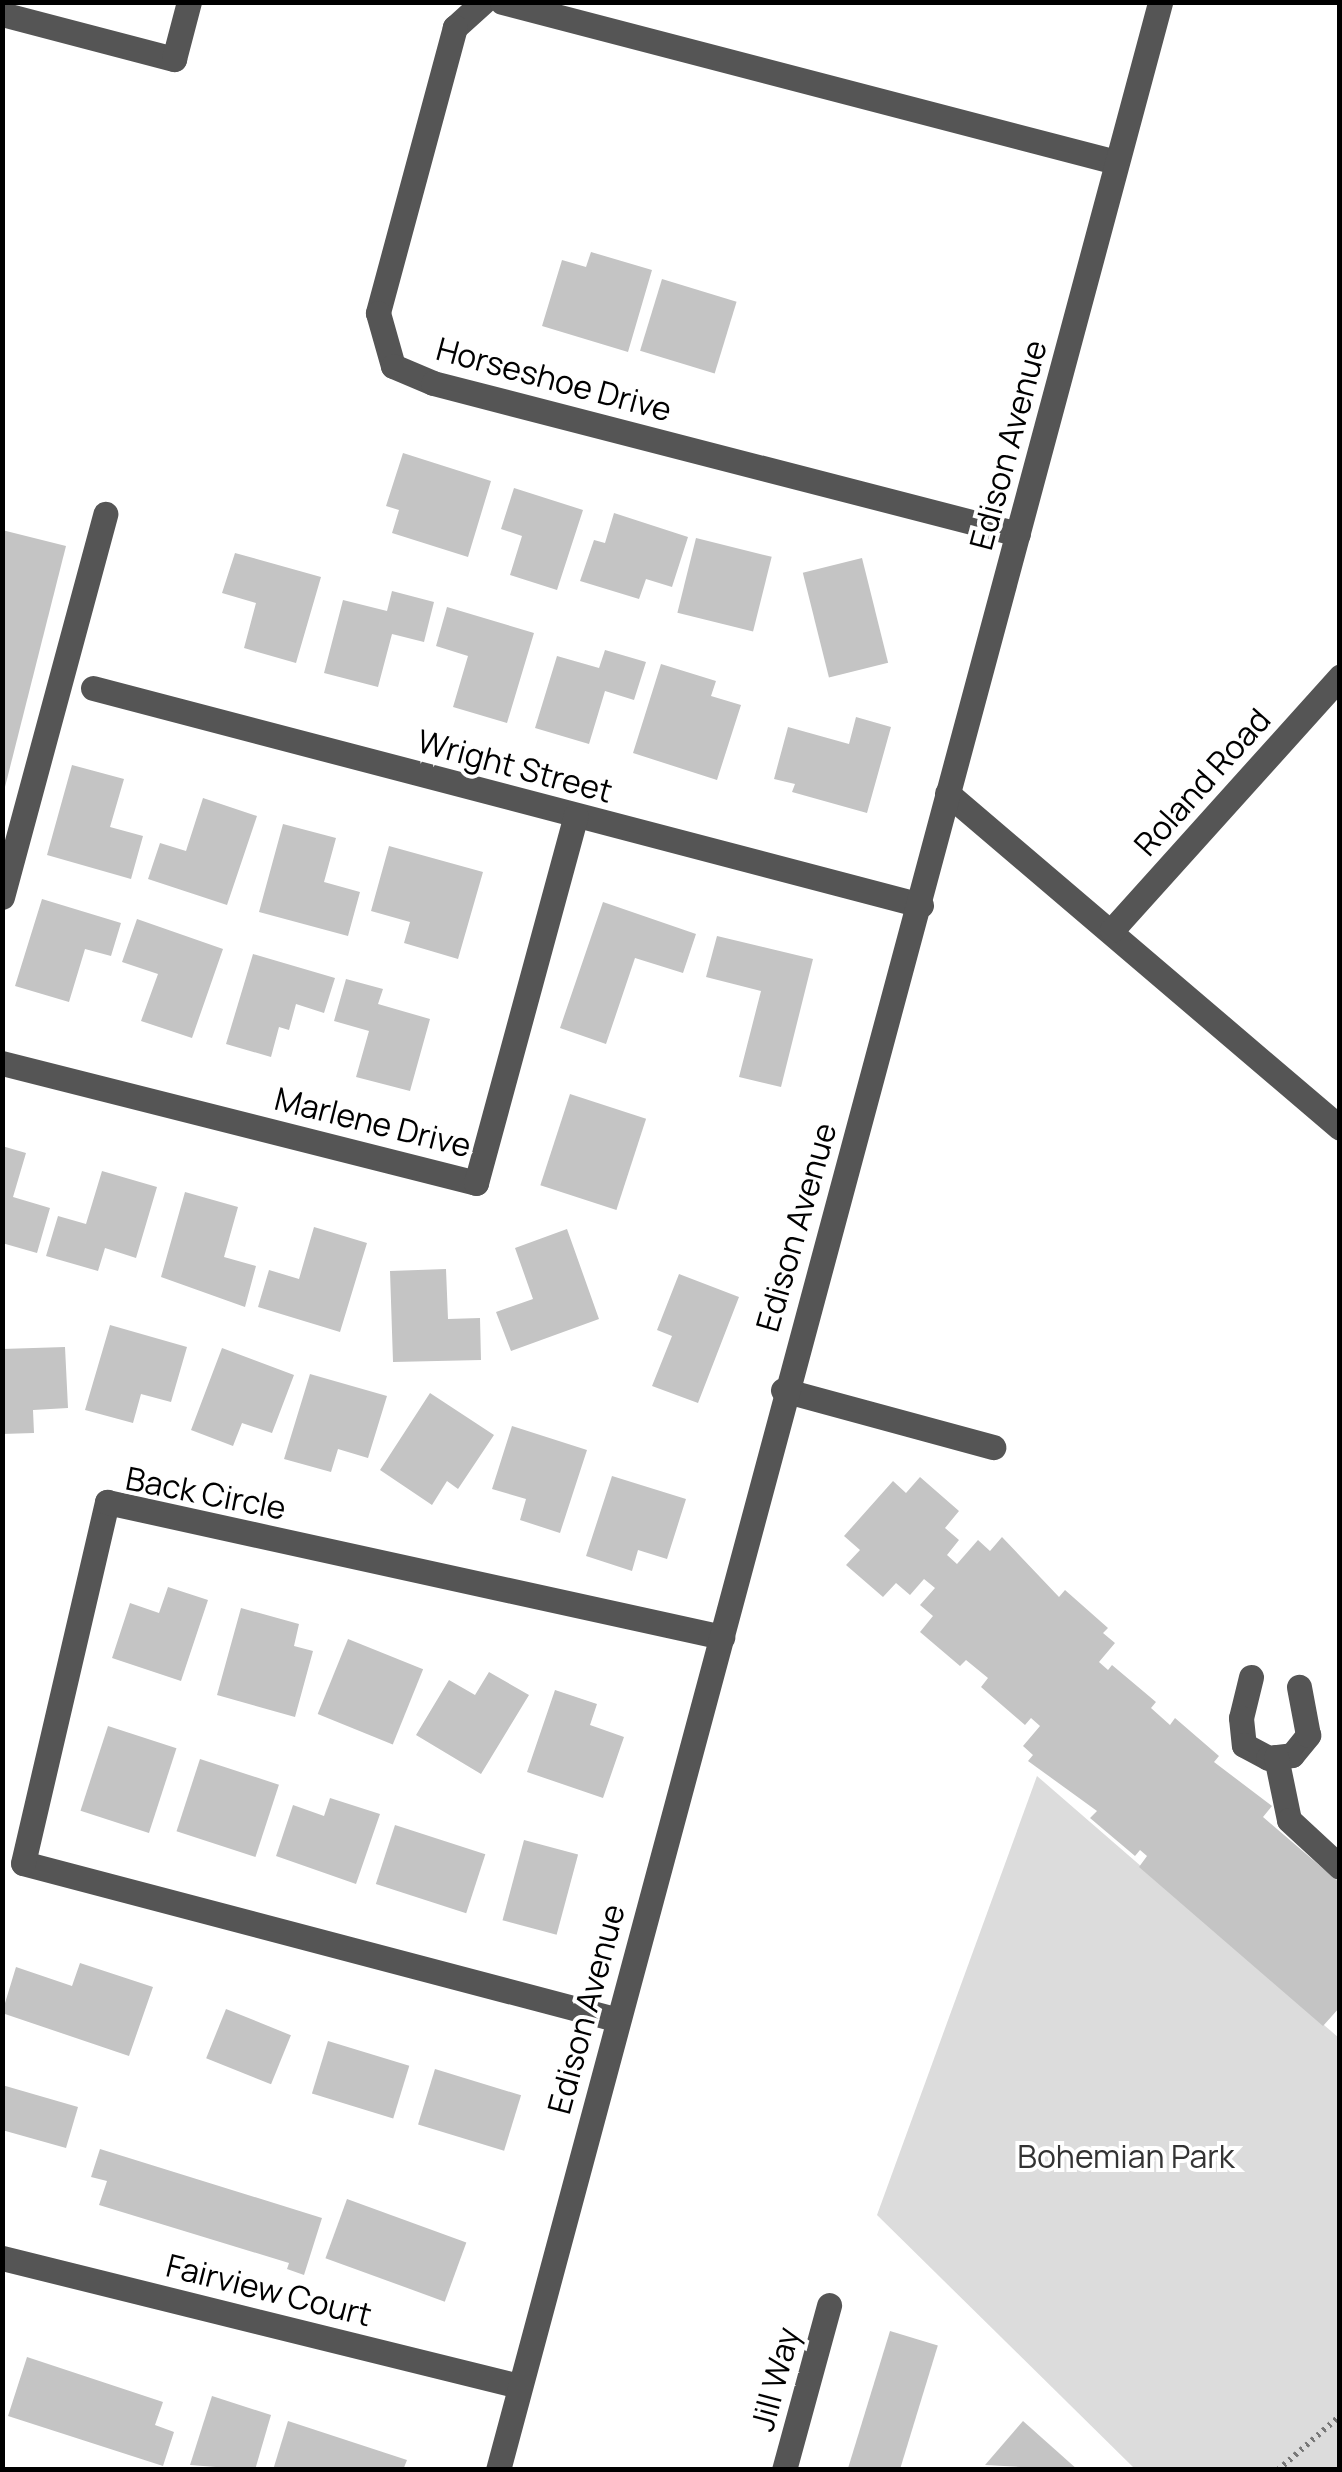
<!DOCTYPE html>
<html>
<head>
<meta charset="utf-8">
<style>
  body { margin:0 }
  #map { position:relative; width:1342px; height:2472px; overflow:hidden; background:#fff; font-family:Manrope,sans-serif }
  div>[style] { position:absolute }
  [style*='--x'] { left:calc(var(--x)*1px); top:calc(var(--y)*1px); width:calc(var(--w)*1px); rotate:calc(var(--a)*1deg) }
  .green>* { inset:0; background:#dcdcdc }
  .building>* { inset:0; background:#c4c4c4; transform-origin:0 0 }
  .path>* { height:6px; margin-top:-3px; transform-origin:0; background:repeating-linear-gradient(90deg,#777 0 2.5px,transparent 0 7.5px) }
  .minor>* { height:25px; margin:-12.5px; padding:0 12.5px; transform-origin:12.5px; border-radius:12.5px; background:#555 }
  span { translate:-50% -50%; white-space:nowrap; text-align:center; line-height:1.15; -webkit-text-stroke:8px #fff; paint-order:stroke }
  .street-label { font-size:32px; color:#000 }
  .park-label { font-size:32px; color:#333 }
  .frame { position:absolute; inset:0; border:5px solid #000; pointer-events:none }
</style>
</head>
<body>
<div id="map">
  <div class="green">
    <div style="clip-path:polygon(1037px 1776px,1339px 2038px,1339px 2469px,1135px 2469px,877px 2215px)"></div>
  </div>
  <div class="building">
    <div style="clip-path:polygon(591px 252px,652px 270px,628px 352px,542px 326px,562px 260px,586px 267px)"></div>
    <div style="left:662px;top:279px;width:78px;height:75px;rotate:17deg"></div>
    <div style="clip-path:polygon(403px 453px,491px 481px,468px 557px,392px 533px,399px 510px,386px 506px)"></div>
    <div style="clip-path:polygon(514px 488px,583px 510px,557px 590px,510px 575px,522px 536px,501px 529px)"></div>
    <div style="clip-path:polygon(614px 513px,688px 537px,672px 587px,646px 579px,639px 599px,580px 581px,594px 540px,605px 543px)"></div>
    <div style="clip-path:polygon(2px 530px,66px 546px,4px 791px,2px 790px)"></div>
    <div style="left:696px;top:538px;width:78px;height:77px;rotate:14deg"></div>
    <div style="clip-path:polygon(235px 553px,321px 577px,296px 663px,244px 648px,256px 603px,222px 593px)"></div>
    <div style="left:862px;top:558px;width:108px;height:61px;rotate:76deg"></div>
    <div style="clip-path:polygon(392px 591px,434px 602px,424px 642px,392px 634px,378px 687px,324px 673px,343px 600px,387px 611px)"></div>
    <div style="clip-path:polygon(447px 607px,534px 633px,507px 723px,453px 707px,468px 656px,436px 646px)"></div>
    <div style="clip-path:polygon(605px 650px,646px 662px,634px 700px,605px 691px,589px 744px,535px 728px,557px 656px,599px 668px)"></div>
    <div style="clip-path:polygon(661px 664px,716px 681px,711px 696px,741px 705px,717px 780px,633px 753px)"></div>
    <div style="clip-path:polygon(856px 717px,891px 727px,867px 813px,792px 792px,795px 784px,774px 779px,788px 727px,849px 744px)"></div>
    <div style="clip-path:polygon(72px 765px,124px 779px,110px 827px,143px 836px,131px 879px,47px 855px)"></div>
    <div style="clip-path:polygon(203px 798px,257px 816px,227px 905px,148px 879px,160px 843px,186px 851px)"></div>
    <div style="clip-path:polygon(283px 824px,336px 838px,324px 882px,360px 892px,348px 936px,259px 912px)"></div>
    <div style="clip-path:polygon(389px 846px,483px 872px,458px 959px,404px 943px,410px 922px,371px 911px)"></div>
    <div style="clip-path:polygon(42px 899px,121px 923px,111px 956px,85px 949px,69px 1002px,15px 986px)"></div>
    <div style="clip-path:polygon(603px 902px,696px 934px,683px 973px,635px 958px,606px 1044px,560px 1028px)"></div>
    <div style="clip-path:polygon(137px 919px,223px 949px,192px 1038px,141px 1021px,158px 974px,122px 962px)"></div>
    <div style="clip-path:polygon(717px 936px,813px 959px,781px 1087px,739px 1077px,761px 991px,706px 977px)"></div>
    <div style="clip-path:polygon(253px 954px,335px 978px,324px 1013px,296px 1004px,289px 1030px,279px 1027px,271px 1057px,226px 1044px)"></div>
    <div style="clip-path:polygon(346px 979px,383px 989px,378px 1004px,430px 1019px,410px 1091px,356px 1077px,369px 1031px,334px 1021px)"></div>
    <div style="left:570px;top:1094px;width:80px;height:96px;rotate:18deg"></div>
    <div style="clip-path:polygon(2px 1146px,26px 1153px,13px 1197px,50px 1208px,37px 1253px,2px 1243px)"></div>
    <div style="clip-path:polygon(102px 1171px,157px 1187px,136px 1258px,105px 1248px,98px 1271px,46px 1256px,58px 1216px,86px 1224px)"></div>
    <div style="clip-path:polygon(185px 1192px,238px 1207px,224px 1257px,256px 1266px,245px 1307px,161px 1277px)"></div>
    <div style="clip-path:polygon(314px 1227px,367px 1243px,340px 1332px,258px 1307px,269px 1270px,299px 1279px)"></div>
    <div style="clip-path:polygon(567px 1229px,599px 1319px,511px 1351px,496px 1312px,533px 1299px,515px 1248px)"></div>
    <div style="clip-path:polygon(446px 1269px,448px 1319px,480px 1318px,481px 1360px,393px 1362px,390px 1271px)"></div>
    <div style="clip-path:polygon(679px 1274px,739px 1297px,698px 1403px,652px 1386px,672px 1336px,657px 1330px)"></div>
    <div style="clip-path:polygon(110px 1325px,187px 1347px,171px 1402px,141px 1394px,133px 1423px,85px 1410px)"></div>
    <div style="clip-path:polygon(65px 1347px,68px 1408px,33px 1410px,34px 1433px,2px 1434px,2px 1349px)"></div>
    <div style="clip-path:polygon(222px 1348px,294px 1375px,272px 1433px,242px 1423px,233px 1446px,191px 1430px)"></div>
    <div style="clip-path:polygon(310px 1374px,387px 1396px,368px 1458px,338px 1449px,331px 1472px,284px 1459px)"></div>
    <div style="clip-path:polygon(430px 1393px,494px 1435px,458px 1489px,447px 1481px,432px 1505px,380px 1470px)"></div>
    <div style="clip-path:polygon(512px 1426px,587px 1450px,560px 1533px,520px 1520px,526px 1499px,492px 1489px)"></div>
    <div style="clip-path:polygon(612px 1476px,686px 1499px,667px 1559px,638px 1550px,632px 1571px,586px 1556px)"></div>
    <div style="clip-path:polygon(920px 1477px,959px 1511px,945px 1528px,959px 1540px,947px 1555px,957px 1564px,978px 1540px,990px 1551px,1002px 1537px,1059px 1597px,1065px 1590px,1108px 1628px,1103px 1633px,1115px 1643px,1099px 1662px,1108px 1670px,1112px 1665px,1156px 1702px,1151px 1708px,1170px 1725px,1175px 1718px,1219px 1756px,1214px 1762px,1272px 1806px,1263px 1817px,1340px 1883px,1340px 2007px,1323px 2026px,1139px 1867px,1147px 1856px,1140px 1850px,1135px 1856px,1090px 1818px,1097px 1811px,1028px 1761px,1033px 1755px,1023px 1746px,1040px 1726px,1031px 1718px,1025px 1725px,981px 1687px,988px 1678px,966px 1660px,960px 1666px,920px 1632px,933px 1616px,920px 1605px,935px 1588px,924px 1579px,910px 1595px,896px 1583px,883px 1597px,846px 1565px,860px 1550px,844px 1536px,893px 1481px,906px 1493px)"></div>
    <div style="clip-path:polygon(168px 1587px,208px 1600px,181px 1681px,112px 1658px,130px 1603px,159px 1613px)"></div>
    <div style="clip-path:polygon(241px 1608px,299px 1624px,294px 1646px,313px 1651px,295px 1717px,217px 1695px)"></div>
    <div style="left:348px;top:1639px;width:81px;height:81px;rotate:22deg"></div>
    <div style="clip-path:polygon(489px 1672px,529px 1695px,481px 1774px,416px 1735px,449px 1680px,475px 1695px)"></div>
    <div style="clip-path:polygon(555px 1690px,597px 1704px,590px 1725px,624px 1737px,603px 1798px,527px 1772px)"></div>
    <div style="left:108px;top:1726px;width:72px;height:89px;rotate:18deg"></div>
    <div style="left:200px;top:1759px;width:83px;height:76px;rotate:18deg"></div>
    <div style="clip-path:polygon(330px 1798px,380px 1814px,356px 1884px,276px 1856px,293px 1805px,324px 1816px)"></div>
    <div style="left:395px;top:1825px;width:95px;height:62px;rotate:18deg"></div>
    <div style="left:524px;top:1840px;width:56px;height:83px;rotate:15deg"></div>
    <div style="clip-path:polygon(80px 1963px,153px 1987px,129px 2056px,2px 2013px,16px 1967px,72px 1986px)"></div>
    <div style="left:226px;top:2009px;width:70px;height:53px;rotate:22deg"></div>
    <div style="left:328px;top:2041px;width:85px;height:55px;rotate:17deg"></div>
    <div style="left:435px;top:2069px;width:90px;height:58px;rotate:17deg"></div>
    <div style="clip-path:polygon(2px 2085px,78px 2107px,66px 2148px,2px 2130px)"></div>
    <div style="clip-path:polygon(100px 2149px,322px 2218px,304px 2275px,287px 2269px,289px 2263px,99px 2205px,107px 2181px,91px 2177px)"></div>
    <div style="left:347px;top:2199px;width:127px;height:63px;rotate:20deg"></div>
    <div style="left:890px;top:2331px;width:50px;height:146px;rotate:17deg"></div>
    <div style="clip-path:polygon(27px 2357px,163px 2402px,155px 2425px,174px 2432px,163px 2466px,8px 2416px)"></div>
    <div style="clip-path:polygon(212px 2396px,271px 2415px,255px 2470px,190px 2465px)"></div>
    <div style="clip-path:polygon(288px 2421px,407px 2460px,403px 2470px,273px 2470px)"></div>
    <div style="clip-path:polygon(1023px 2421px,1078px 2470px,985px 2465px)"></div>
  </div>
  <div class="path">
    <div style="--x:1278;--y:2470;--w:82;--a:-41.1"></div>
  </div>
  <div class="minor">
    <div style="--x:483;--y:2;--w:38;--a:138"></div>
    <div style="--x:455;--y:27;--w:296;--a:105.1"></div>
    <div style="--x:378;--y:313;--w:55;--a:74.2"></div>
    <div style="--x:393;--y:366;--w:43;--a:23"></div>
    <div style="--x:433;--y:383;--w:604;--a:14.47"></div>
    <div style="--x:502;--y:2;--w:635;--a:14.61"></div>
    <div style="--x:2;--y:14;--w:178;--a:14.7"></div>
    <div style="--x:174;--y:59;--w:59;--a:-75.3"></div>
    <div style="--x:93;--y:688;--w:856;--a:14.69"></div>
    <div style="--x:947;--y:793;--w:516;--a:40.44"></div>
    <div style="--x:2;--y:897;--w:397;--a:-74.9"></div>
    <div style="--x:1112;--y:930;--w:341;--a:-48"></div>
    <div style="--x:2;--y:1063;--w:489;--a:14.2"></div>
    <div style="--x:476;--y:1183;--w:381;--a:-74.8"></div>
    <div style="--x:783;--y:1390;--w:218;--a:15.2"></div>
    <div style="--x:1251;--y:1677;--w:42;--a:103.7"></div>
    <div style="--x:1241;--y:1718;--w:27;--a:84"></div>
    <div style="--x:1244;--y:1745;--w:27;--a:28"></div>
    <div style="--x:1268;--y:1758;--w:24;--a:-7"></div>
    <div style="--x:1292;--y:1755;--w:26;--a:-51"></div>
    <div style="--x:1308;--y:1735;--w:49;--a:-100.6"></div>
    <div style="--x:1276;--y:1757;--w:64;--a:78.3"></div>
    <div style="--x:1289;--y:1820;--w:69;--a:42.7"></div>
    <div style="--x:615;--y:2019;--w:612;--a:-165.24"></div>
    <div style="--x:23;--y:1863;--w:371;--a:-76.9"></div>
    <div style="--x:107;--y:1502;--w:630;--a:12.38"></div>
    <div style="--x:2;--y:2258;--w:533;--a:13.91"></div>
    <div style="--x:498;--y:2470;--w:2555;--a:-74.98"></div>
    <div style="--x:784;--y:2470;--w:171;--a:-74.7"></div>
  </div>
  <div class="street-label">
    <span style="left:554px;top:379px;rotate:15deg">Horseshoe Drive</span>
    <span style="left:1008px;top:445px;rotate:-75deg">Edison Avenue</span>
    <span style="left:515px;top:766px;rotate:15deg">Wright Street</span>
    <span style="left:1202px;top:782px;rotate:-48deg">Roland Road</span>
    <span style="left:373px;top:1122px;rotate:14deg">Marlene Drive</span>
    <span style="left:796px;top:1227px;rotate:-74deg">Edison Avenue</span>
    <span style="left:206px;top:1493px;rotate:11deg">Back Circle</span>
    <span style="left:586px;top:2009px;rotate:-75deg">Edison Avenue</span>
    <span style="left:269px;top:2290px;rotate:14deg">Fairview Court</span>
    <span style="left:775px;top:2379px;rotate:-75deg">Jill Way</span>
  </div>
  <div class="park-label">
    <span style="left:1126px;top:2156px">Bohemian Park</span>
  </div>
  <div class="frame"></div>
</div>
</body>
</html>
